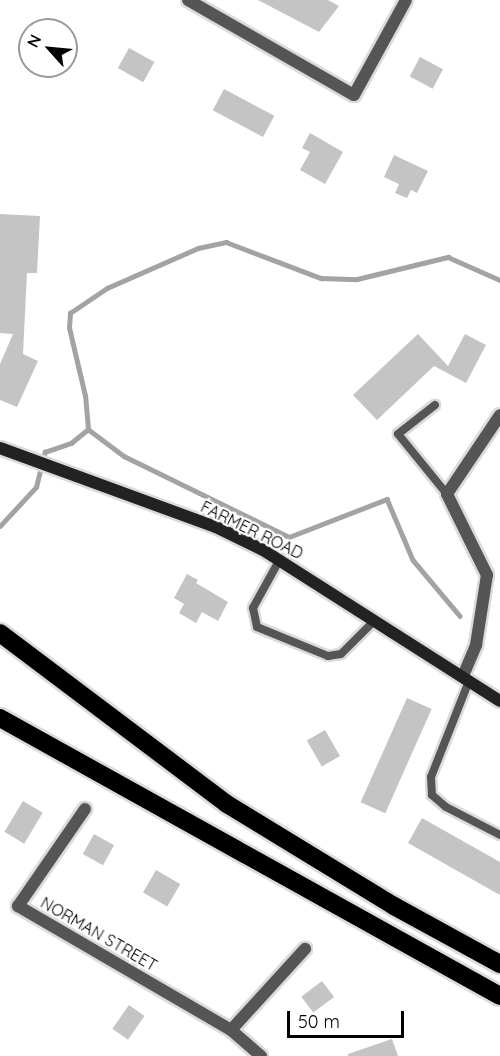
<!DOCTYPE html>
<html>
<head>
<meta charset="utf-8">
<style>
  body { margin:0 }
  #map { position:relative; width:500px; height:1056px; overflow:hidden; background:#fff; font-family:Quicksand,sans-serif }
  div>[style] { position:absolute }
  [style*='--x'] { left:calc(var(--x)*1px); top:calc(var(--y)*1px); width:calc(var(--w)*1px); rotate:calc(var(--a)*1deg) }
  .stream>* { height:4.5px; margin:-2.25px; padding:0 2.25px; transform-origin:2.25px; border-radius:2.25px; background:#a3a3a3 }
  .building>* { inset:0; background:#c4c4c4; transform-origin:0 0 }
  .roads { filter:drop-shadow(2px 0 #dbdbdb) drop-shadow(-2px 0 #dbdbdb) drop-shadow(0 2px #dbdbdb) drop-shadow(0 -2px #dbdbdb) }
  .lane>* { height:8px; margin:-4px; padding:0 4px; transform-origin:4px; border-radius:4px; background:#555 }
  .street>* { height:12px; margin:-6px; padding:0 6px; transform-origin:6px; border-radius:6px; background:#555 }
  .secondary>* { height:12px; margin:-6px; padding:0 6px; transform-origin:6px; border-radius:6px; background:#222 }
  .highway>* { height:18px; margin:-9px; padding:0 9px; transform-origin:9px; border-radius:9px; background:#000 }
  span { translate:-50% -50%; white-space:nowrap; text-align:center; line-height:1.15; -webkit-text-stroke:4.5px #fff; paint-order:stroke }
  .street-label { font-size:16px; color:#000 }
  .north { position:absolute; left:18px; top:18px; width:60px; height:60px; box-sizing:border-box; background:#fff; border:2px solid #999; border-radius:50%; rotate:297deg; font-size:16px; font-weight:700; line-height:24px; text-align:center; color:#000 }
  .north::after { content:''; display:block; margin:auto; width:21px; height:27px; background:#000; clip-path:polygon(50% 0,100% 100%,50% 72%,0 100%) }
  .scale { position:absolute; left:287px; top:1011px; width:117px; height:27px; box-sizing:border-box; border:3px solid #000; border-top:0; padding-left:8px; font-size:18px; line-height:21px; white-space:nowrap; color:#000; -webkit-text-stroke:4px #fff; paint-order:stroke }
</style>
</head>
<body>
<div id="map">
  <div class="stream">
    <div style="--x:88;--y:429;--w:45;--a:36.9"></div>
    <div style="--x:124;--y:456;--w:184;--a:26.1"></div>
    <div style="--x:289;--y:537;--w:105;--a:-21.2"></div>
    <div style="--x:387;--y:499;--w:66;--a:66.9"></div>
    <div style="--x:413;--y:560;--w:73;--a:50"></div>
    <div style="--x:0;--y:526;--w:53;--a:-47.3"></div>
    <div style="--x:36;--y:487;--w:36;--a:-76"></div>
    <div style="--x:45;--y:452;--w:28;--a:-19"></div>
    <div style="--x:71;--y:443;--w:22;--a:-39"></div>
    <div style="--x:88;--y:429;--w:33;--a:-95"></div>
    <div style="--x:85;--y:396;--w:70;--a:-103.2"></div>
    <div style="--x:69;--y:328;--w:15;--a:-86"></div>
    <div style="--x:70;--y:313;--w:45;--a:-34"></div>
    <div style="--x:107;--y:288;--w:99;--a:-23.7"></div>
    <div style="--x:198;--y:248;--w:29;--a:-12"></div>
    <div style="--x:226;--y:242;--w:102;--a:20.8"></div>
    <div style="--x:321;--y:278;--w:36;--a:2"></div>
    <div style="--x:357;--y:279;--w:94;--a:-13.6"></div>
    <div style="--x:448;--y:257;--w:57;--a:23.9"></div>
  </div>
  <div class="building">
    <div style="clip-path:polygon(258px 0,328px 0,339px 6px,319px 32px)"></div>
    <div style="left:129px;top:48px;width:29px;height:23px;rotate:29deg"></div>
    <div style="left:420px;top:57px;width:26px;height:22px;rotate:28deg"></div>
    <div style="left:224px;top:89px;width:57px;height:24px;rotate:28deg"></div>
    <div style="clip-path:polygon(310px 133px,343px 152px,325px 184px,300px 170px,310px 152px,302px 148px)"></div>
    <div style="clip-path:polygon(394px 155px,428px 171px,417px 193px,411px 190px,407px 198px,395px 193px,399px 184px,384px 177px)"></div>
    <div style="clip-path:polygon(0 214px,40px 216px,37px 273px,27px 273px,23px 354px,38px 361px,17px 407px,0 400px,0 364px,13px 334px,0 333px)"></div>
    <div style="clip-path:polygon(418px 334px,448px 366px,465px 334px,486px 345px,466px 383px,434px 366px,377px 420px,353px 395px)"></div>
    <div style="clip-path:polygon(187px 574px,198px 580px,196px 583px,228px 602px,218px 621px,202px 612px,196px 623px,179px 613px,184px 604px,174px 598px)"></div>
    <div style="left:407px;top:698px;width:27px;height:114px;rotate:24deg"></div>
    <div style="left:325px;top:730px;width:30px;height:21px;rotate:60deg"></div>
    <div style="left:23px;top:801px;width:23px;height:36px;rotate:31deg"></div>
    <div style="clip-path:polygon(422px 818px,500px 862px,500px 895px,408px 843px)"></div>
    <div style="left:94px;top:834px;width:23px;height:23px;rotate:29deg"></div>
    <div style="left:156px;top:870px;width:28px;height:26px;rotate:30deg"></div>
    <div style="left:322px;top:981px;width:20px;height:26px;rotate:53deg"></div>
    <div style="left:129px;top:1005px;width:19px;height:29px;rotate:35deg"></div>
    <div style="clip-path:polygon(392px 1039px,398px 1056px,348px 1056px,348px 1054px)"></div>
  </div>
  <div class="roads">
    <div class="lane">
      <div style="--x:435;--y:405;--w:47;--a:141.9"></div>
      <div style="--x:398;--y:434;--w:77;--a:50.8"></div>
      <div style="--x:280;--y:559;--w:56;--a:118.9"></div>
      <div style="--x:253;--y:608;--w:19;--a:78"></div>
      <div style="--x:257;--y:627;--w:77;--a:22.2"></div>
      <div style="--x:328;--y:656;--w:13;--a:-9"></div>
      <div style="--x:341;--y:654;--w:48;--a:-45"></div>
      <div style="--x:469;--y:681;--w:103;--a:111.6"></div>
      <div style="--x:431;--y:777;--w:18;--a:87"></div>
      <div style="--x:432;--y:795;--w:18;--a:41"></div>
      <div style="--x:446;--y:807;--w:61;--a:27.4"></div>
    </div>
    <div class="street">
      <div style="--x:188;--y:0;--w:191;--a:29.8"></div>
      <div style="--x:354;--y:95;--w:108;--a:-61.3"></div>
      <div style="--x:463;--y:676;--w:34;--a:-67"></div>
      <div style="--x:476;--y:645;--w:71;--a:-81.1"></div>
      <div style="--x:487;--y:575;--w:90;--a:-116.3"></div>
      <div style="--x:447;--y:494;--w:95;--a:-56.1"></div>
      <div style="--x:85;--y:809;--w:118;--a:124.6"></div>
      <div style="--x:18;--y:906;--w:246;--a:30.2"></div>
      <div style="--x:231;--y:1030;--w:40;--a:41"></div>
      <div style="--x:231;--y:1030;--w:110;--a:-47.6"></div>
    </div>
    <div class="secondary">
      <div style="--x:0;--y:448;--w:230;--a:20.1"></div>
      <div style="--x:216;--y:527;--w:52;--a:26.1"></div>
      <div style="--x:263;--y:550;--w:281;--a:32.5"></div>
    </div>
    <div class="highway">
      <div style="--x:0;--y:633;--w:284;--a:37"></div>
      <div style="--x:227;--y:804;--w:196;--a:31.4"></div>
      <div style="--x:394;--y:906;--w:121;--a:28.7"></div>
      <div style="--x:0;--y:718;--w:572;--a:29.07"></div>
    </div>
  </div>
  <div class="street-label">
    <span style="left:252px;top:530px;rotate:26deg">FARMER ROAD</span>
    <span style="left:99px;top:934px;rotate:30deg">NORMAN STREET</span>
  </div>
  <div class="north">N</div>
  <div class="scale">50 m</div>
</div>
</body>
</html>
